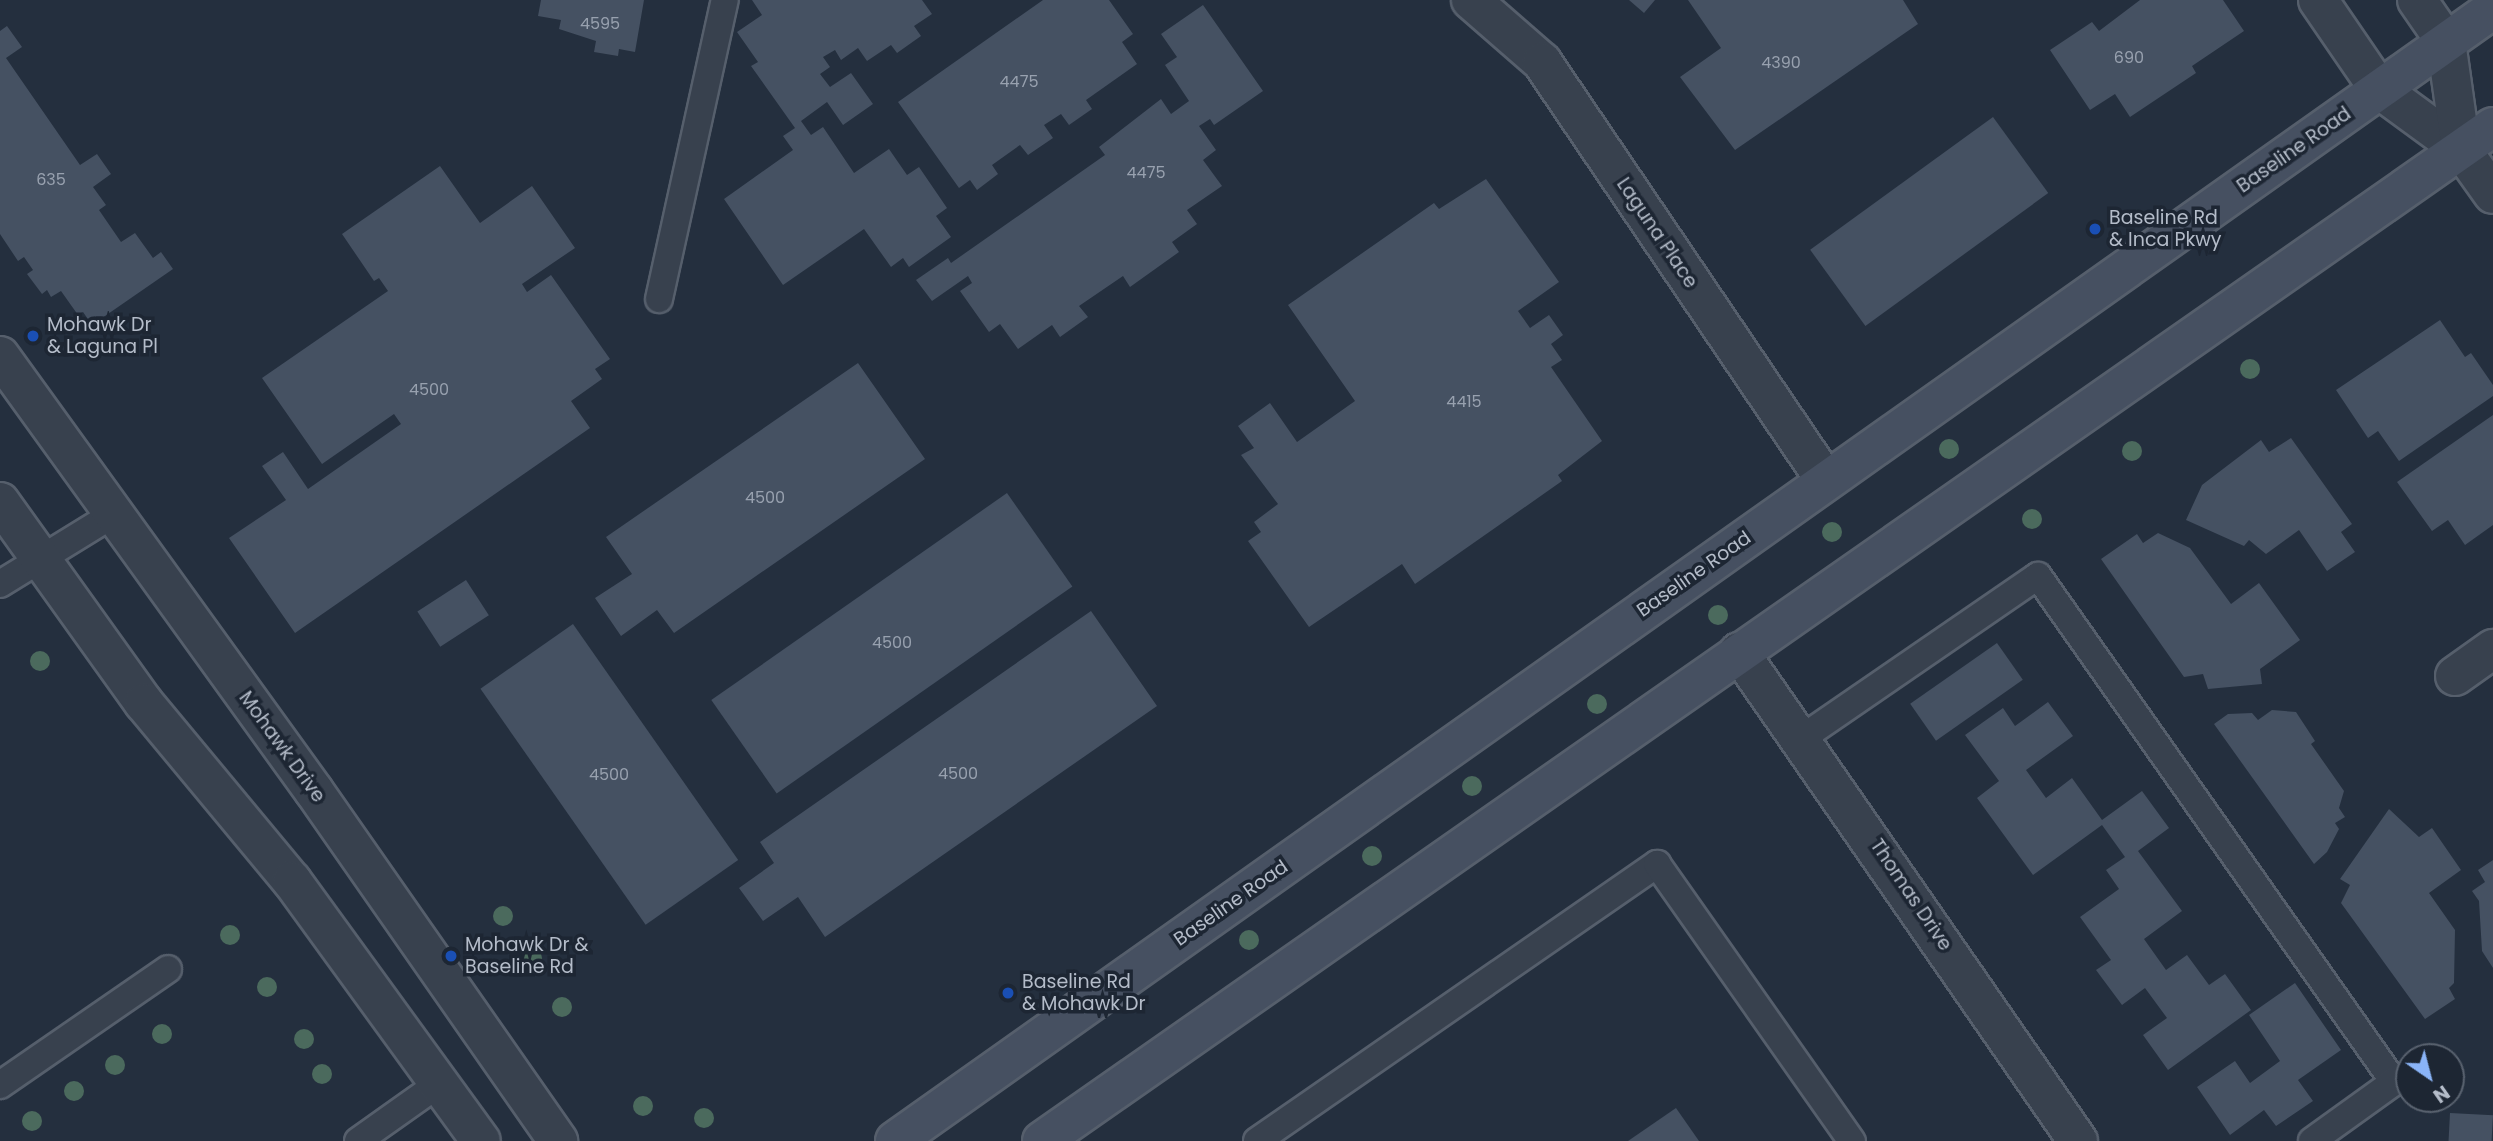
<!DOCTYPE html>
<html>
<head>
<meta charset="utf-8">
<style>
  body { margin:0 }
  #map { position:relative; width:2493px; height:1141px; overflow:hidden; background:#242f3e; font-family:Poppins,sans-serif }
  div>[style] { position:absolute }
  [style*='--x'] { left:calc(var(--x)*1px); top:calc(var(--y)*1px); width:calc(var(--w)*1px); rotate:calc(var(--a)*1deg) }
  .building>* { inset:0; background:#455162; transform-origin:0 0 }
  .roads { filter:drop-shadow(2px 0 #565f6c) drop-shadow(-2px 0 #565f6c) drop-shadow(0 2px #565f6c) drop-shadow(0 -2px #565f6c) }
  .lane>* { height:26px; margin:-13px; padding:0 13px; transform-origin:13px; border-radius:13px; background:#38414e }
  .street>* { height:38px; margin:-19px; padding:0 19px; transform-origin:19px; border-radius:19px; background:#38414e }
  .secondary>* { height:38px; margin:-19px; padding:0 19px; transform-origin:19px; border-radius:19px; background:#465061 }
  .trees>* { width:20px; height:20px; margin:-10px; border-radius:50%; background:#4b6a5d }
  .dots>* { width:19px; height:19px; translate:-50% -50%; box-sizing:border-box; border:4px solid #1d2633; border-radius:50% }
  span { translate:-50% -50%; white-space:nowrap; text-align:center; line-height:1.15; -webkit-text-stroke:7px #1d2633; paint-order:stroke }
  .number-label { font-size:16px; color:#98a1af }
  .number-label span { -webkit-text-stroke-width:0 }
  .street-label { font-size:19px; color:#b4bcc9 }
  .poi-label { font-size:19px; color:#b4bcc9 }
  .left { translate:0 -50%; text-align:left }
  .north { position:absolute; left:2395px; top:1043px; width:70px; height:70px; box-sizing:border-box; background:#1d2633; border:2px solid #59626f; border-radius:50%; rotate:145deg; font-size:19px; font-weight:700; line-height:28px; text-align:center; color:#b4bcc9 }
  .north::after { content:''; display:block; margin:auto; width:24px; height:32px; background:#8ab4f8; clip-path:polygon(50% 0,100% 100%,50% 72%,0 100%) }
</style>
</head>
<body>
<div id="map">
  <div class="building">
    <div style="clip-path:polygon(541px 0,644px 0,635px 52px,619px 49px,618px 56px,594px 52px,596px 41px,559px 29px,561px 20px,538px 16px)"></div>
    <div style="clip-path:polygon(752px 0,922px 0,932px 14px,914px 26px,921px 36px,897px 53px,891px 45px,867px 61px,858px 48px,841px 60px,835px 50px,823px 57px,830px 67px,820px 74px,830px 87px,851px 73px,873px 104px,843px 125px,827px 102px,801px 121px,811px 135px,823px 127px,854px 173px,889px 149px,907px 175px,919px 167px,947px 208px,936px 216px,951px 237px,909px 267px,903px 258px,891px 267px,864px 229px,783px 285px,724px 199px,793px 150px,783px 136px,795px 128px,751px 66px,758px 62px,737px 32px,762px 15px)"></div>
    <div style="clip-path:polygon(1043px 0,1109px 0,1133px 34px,1122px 42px,1137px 64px,1086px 100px,1092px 109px,1069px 125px,1061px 114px,1044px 125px,1053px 138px,1028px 155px,1020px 145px,992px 165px,998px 174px,977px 190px,970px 180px,959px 188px,898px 102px)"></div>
    <div style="clip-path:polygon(1629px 0,1655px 0,1644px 13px)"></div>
    <div style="clip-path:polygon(1688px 0,1903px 0,1918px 24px,1735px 150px,1680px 77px,1721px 48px)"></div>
    <div style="clip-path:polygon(2140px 0,2223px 0,2244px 31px,2192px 66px,2196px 73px,2130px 117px,2115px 94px,2090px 110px,2050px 50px,2092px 22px,2099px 31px)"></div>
    <div style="clip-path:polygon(1203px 5px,1263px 91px,1214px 125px,1210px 119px,1199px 126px,1216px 150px,1203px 160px,1222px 186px,1187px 210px,1197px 224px,1172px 242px,1179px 252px,1130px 287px,1123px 276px,1079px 306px,1088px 317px,1060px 337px,1052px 325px,1018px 349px,1000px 324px,989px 332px,960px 291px,972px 283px,968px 276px,932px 301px,916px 280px,948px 258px,951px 263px,1105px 155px,1099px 147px,1161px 99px,1171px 114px,1189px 101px,1165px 65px,1177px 57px,1161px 34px)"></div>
    <div style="clip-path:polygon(7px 26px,22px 47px,6px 58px,80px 165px,97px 154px,111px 174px,93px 187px,106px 205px,99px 210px,121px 242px,135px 233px,153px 258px,161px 252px,173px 269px,92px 325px,83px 312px,78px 315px,61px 291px,51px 297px,47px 290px,42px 294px,27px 274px,33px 270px,24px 257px,18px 261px,0 234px,0 31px)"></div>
    <div style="left:1993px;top:117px;width:94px;height:226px;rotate:54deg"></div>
    <div style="clip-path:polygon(440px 166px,480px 223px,532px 186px,575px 248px,522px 284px,527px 292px,551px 275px,610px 359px,595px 369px,602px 379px,571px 401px,590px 428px,295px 633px,229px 538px,286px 500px,262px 466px,283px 452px,308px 489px,401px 424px,394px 414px,322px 464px,262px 378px,388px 291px,379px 278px,374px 281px,342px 234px)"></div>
    <div style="clip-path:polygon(1486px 179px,1559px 282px,1518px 311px,1530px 328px,1549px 315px,1563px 335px,1551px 344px,1562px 360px,1551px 367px,1602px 441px,1558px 475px,1562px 481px,1415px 584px,1402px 564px,1309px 627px,1248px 541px,1261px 532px,1254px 522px,1278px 504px,1241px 455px,1254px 448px,1238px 426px,1270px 403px,1297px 442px,1355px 401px,1288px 305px,1434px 203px,1439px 209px)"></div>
    <div style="clip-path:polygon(2440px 320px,2465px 357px,2471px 353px,2493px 385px,2493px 396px,2399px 461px,2378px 431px,2368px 438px,2336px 390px)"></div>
    <div style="clip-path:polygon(858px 363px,925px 459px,674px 633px,657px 610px,621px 636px,595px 598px,632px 574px,606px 537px)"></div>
    <div style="clip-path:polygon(2493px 415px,2493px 525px,2465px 545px,2448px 520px,2432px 531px,2397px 482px)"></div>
    <div style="clip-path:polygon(2291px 438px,2352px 524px,2341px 532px,2355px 552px,2327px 571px,2299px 530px,2266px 554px,2249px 540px,2244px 546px,2186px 520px,2202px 485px,2261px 440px,2269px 452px)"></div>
    <div style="left:1007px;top:493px;width:114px;height:361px;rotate:55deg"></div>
    <div style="clip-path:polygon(2158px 533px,2190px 548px,2231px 604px,2259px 583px,2300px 640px,2260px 669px,2262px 684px,2208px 689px,2203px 674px,2184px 677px,2101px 559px,2137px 534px,2143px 543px)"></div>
    <div style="left:466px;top:580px;width:42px;height:58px;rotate:57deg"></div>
    <div style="clip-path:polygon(1091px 611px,1157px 706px,825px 937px,798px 897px,763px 921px,739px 888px,774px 863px,760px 842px)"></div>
    <div style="left:573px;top:624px;width:288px;height:113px;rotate:55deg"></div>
    <div style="left:1997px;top:643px;width:45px;height:106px;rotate:55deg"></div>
    <div style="clip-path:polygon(2048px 702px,2073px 736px,2026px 770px,2046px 798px,2072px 778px,2102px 820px,2142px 791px,2169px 828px,2138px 851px,2182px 911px,2144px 939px,2166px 970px,2187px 955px,2209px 985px,2225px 974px,2251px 1010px,2168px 1070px,2143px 1035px,2167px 1018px,2145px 988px,2122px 1005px,2096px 970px,2111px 960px,2080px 917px,2119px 889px,2106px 870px,2125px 857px,2102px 825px,2033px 875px,1977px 798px,1999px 781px,1965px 735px,2003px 708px,2015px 726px)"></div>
    <div style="clip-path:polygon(2272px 710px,2296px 712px,2315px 741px,2311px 744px,2344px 791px,2339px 808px,2345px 817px,2335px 823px,2339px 829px,2327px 852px,2314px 864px,2214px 724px,2228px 714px,2252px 713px,2258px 720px)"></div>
    <div style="clip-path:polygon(2389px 809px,2419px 837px,2432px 828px,2461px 870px,2429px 893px,2455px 930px,2454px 983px,2449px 988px,2455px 999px,2425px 1019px,2341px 903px,2350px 885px,2340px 879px)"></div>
    <div style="clip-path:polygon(2493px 860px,2493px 968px,2482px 951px,2479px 901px,2472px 891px,2485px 882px,2478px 870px)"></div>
    <div style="clip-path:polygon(2295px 983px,2341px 1050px,2298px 1080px,2313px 1101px,2276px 1126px,2264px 1110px,2230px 1135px,2197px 1087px,2235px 1061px,2250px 1083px,2280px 1061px,2249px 1015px)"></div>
    <div style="clip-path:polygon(1676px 1108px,1699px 1141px,1628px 1141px)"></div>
    <div style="left:2450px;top:1113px;width:43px;height:28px;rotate:3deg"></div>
  </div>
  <div class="roads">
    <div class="lane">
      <div style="--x:659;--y:299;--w:306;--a:-77.6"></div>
      <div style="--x:0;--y:584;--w:134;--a:-31.6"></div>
      <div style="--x:1802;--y:738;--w:286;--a:-34.5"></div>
      <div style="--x:2038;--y:576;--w:619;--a:54.87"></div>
      <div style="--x:2394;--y:1082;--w:101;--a:144.3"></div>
      <div style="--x:0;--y:1085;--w:204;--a:-34.6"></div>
      <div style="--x:358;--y:1141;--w:100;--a:-35.3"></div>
      <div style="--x:1257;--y:1141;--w:487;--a:-34.7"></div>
      <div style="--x:1657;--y:864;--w:339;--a:54.9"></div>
    </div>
    <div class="street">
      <div style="--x:1471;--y:0;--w:94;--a:41.1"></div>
      <div style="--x:1542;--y:62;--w:506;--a:55.87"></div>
      <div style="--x:2318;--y:0;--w:108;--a:55.6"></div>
      <div style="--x:2379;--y:89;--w:102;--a:36.2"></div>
      <div style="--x:2461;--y:149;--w:55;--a:54.6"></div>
      <div style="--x:2417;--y:0;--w:51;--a:55.4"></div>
      <div style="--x:2446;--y:42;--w:108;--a:82"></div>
      <div style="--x:0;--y:356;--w:536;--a:54.18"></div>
      <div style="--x:314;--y:791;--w:427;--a:55.1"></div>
      <div style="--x:0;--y:502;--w:247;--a:54.4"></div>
      <div style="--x:144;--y:703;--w:231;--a:50.3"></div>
      <div style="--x:292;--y:881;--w:321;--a:54"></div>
      <div style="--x:1739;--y:652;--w:595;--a:55.27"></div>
      <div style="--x:2455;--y:676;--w:47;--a:-35.4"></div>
    </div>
    <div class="secondary">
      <div style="--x:895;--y:1141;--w:1958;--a:-35.31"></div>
      <div style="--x:1042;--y:1141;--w:1770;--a:-34.95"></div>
    </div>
  </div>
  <div class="trees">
    <div style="left:2250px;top:369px"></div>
    <div style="left:1949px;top:449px"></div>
    <div style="left:2132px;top:451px"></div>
    <div style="left:2032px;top:519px"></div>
    <div style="left:1832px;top:532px"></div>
    <div style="left:1718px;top:615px"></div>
    <div style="left:40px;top:661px"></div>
    <div style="left:1597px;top:704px"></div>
    <div style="left:1472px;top:786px"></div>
    <div style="left:1372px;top:856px"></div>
    <div style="left:503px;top:916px"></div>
    <div style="left:230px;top:935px"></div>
    <div style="left:1249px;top:940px"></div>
    <div style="left:532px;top:958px"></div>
    <div style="left:267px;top:987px"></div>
    <div style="left:562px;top:1007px"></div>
    <div style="left:162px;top:1034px"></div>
    <div style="left:304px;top:1039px"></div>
    <div style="left:115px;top:1065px"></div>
    <div style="left:322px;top:1074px"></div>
    <div style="left:74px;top:1091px"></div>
    <div style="left:643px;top:1106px"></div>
    <div style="left:704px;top:1118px"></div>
    <div style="left:32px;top:1121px"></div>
  </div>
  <div class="dots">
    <div style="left:2095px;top:229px;background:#1a4fb4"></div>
    <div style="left:33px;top:336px;background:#1a4fb4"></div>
    <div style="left:451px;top:956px;background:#1a4fb4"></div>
    <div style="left:1008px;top:993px;background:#1a4fb4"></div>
  </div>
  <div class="number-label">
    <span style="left:600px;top:24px">4595</span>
    <span style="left:2129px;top:58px">690</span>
    <span style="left:1781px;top:63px">4390</span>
    <span style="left:1019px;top:82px">4475</span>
    <span style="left:1146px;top:173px">4475</span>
    <span style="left:51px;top:180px">635</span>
    <span style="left:429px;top:390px">4500</span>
    <span style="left:1464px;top:402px">4415</span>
    <span style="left:765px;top:498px">4500</span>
    <span style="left:892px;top:643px">4500</span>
    <span style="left:958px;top:774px">4500</span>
    <span style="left:609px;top:775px">4500</span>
  </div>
  <div class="street-label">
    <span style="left:2294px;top:150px;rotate:-35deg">Baseline Road</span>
    <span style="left:1657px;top:233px;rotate:56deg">Laguna Place</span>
    <span style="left:1694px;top:574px;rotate:-35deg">Baseline Road</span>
    <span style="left:282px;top:747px;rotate:54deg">Mohawk Drive</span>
    <span style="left:1911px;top:895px;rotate:56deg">Thomas Drive</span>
    <span style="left:1231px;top:903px;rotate:-35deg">Baseline Road</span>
  </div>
  <div class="poi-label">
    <span class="left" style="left:2109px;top:229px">Baseline Rd<br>&amp; Inca Pkwy</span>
    <span class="left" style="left:47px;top:336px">Mohawk Dr<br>&amp; Laguna Pl</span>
    <span class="left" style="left:465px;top:956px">Mohawk Dr &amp;<br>Baseline Rd</span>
    <span class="left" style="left:1022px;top:993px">Baseline Rd<br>&amp; Mohawk Dr</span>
  </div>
  <div class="north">N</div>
</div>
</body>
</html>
